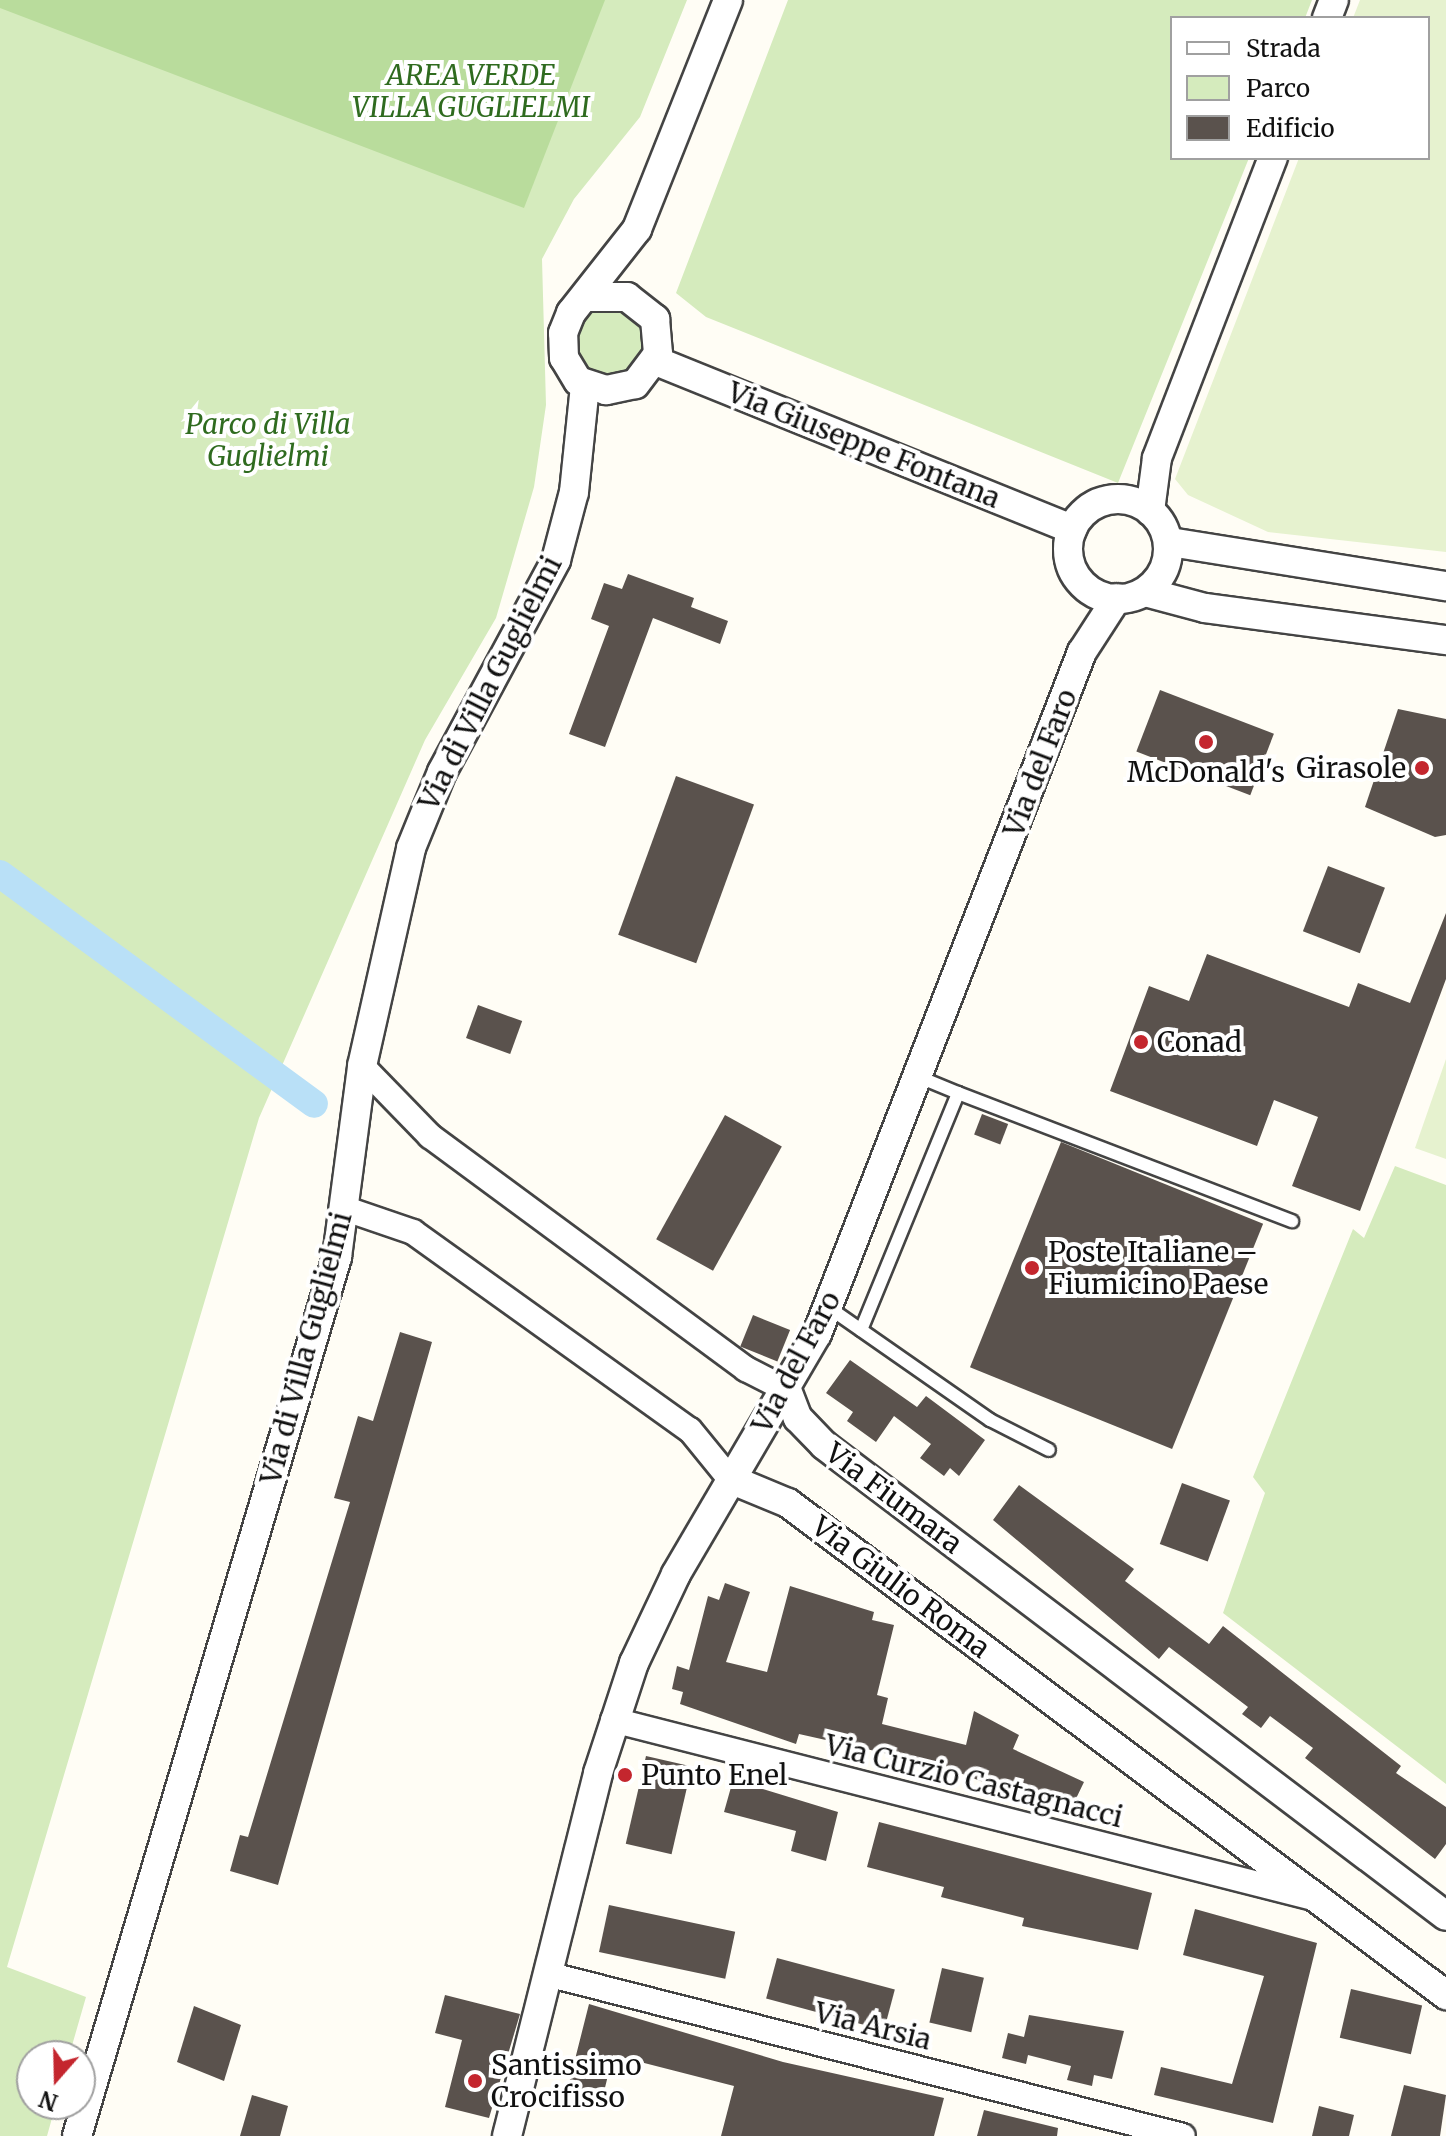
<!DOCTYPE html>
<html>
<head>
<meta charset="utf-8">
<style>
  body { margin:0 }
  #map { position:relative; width:1446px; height:2136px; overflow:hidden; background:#fffdf5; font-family:Merriweather,serif }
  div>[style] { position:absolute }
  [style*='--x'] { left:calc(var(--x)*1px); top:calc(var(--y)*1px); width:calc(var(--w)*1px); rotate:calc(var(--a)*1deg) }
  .green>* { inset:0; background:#d5ebbd }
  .round { border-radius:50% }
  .forest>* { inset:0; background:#b9dc9c }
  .pitch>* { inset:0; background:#e6f2cf }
  .canal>* { height:28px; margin:-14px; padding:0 14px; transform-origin:14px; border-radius:14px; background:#b9e0f7 }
  .building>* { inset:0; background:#5a524d; transform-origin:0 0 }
  .roads { filter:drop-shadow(2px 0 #444) drop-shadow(-2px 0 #444) drop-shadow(0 2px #444) drop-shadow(0 -2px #444) }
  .service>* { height:12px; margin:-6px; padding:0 6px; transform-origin:6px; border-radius:6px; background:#fff }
  .minor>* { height:24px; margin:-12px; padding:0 12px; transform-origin:12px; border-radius:12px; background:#fff }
  .tertiary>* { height:28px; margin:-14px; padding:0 14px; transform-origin:14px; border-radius:14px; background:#fff }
  .tertiary>.ring { margin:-14px; padding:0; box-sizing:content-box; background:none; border:28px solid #fff; border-radius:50% }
  .dots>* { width:22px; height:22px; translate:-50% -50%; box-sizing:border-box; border:4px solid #fff; border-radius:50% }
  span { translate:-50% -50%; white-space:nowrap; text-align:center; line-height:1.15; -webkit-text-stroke:8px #fff; paint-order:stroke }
  .park-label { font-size:28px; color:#2f6b1f; font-style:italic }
  .street-label { font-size:28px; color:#111 }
  .poi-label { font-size:28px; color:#111 }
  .right { translate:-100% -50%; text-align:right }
  .left { translate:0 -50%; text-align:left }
  .legend { position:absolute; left:1170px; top:16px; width:260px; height:144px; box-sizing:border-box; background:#fff; border:2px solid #a0a0a0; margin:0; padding:10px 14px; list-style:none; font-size:24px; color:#111 }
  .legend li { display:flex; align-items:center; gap:16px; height:40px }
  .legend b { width:40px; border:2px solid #a0a0a0 }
  .north { position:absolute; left:16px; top:2040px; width:80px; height:80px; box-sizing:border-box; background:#fff; border:2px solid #a0a0a0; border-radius:50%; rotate:200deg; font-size:22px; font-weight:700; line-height:32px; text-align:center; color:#111 }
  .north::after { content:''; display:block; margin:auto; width:28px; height:36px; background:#c4262e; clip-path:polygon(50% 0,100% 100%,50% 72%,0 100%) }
</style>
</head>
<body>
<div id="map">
  <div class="green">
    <div style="clip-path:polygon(0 0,687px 0,640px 117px,574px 199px,542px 259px,546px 405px,534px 487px,496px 618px,425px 740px,259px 1118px,7px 1967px,86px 1997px,69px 2056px,32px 2056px,32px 2104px,56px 2104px,47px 2136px,0 2136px)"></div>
    <div style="clip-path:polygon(788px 0,1312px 0,1305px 18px,1172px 18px,1172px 158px,1249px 158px,1118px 483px,706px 317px,676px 293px)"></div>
    <div class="round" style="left:574px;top:305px;width:72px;height:72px"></div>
    <div style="clip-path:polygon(1395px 1166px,1446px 1185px,1446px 1784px,1223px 1613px,1265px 1493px,1253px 1477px,1353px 1229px,1364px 1238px)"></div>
  </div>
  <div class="forest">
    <div style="clip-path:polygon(0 0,605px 0,524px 208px,0 8px)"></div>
  </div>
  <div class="pitch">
    <div style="clip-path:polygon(1360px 0,1446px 0,1446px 552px,1268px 532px,1188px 495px,1175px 479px,1299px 158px,1428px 158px,1428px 18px,1353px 18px)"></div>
    <div style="clip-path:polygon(1446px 1059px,1446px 1159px,1415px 1148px)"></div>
  </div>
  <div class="canal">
    <div style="--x:0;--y:874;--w:389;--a:36.2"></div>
  </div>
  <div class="building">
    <div style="clip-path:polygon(628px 574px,694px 598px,691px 607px,728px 621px,720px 644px,653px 618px,605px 747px,569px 734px,609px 626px,591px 619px,604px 583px,622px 589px)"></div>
    <div style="left:1160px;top:690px;width:122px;height:66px;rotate:21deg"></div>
    <div style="clip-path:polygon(1398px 709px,1446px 719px,1446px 835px,1435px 837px,1365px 807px)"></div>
    <div style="left:676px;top:776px;width:83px;height:169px;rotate:20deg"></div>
    <div style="left:1328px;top:866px;width:61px;height:70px;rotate:21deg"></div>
    <div style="clip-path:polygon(1446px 913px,1446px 979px,1360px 1211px,1292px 1186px,1318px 1117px,1274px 1100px,1257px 1146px,1110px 1091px,1149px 986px,1189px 1001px,1207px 954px,1349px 1007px,1358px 983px,1410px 1003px)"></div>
    <div style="left:478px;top:1005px;width:47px;height:35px;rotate:20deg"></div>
    <div style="left:982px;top:1114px;width:28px;height:22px;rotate:21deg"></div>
    <div style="left:725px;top:1115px;width:65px;height:142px;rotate:29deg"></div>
    <div style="left:1061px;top:1142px;width:218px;height:243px;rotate:22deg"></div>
    <div style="left:753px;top:1315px;width:40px;height:34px;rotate:22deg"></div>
    <div style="clip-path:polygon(400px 1332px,432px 1342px,278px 1885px,230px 1871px,240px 1835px,248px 1837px,350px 1502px,334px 1498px,358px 1416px,373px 1421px)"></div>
    <div style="clip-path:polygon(850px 1360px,917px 1407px,926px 1396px,985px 1440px,959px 1476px,950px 1468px,944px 1476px,920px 1458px,931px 1444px,894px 1416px,876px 1442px,847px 1421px,853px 1412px,826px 1393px)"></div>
    <div style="left:1182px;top:1483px;width:51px;height:65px;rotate:20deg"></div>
    <div style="clip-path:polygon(1019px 1485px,1134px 1569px,1125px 1581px,1209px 1644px,1223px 1626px,1401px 1766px,1396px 1773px,1446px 1807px,1446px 1844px,1435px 1859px,1305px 1758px,1313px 1748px,1270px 1716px,1261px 1728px,1242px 1714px,1248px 1707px,1169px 1647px,1159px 1659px,993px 1520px)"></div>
    <div style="clip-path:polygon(725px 1583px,750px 1592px,726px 1662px,767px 1672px,790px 1586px,874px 1612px,872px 1620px,894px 1625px,877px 1695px,888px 1698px,882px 1724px,966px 1745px,974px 1711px,1019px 1735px,1013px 1749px,1084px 1782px,1071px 1809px,1010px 1790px,1006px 1800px,985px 1790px,988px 1784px,942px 1766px,799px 1734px,796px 1744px,680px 1704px,683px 1692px,672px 1689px,677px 1666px,689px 1670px,708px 1596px,719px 1600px)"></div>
    <div style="left:646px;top:1756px;width:47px;height:90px;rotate:13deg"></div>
    <div style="clip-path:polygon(733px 1780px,838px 1812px,826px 1861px,791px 1851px,796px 1831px,724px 1812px)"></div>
    <div style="clip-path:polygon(879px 1822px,1152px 1893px,1138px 1950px,1022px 1926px,1024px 1918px,941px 1897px,944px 1887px,867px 1867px)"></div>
    <div style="left:609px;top:1905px;width:129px;height:48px;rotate:12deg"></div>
    <div style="clip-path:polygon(1195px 1909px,1317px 1943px,1273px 2123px,1154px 2095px,1161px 2067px,1232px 2084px,1264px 1976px,1183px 1955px)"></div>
    <div style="left:777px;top:1958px;width:122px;height:42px;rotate:15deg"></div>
    <div style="left:942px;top:1968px;width:43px;height:56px;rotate:13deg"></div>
    <div style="left:1351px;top:1989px;width:73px;height:50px;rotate:13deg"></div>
    <div style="clip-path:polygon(445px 1995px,520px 2014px,489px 2118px,445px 2107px,462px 2040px,435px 2033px)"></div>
    <div style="clip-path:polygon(589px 2004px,783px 2062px,944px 2098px,934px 2136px,721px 2136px,734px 2086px,613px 2055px,600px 2108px,565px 2099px)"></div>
    <div style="clip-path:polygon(194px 2006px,241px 2025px,224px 2081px,177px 2062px)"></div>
    <div style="clip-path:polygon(1029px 2015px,1124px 2031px,1112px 2079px,1094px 2075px,1092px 2086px,1067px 2080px,1071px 2066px,1028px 2055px,1026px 2064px,1002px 2058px,1008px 2033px,1024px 2037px)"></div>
    <div style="clip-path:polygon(1404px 2085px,1446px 2095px,1440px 2136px,1391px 2136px)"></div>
    <div style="clip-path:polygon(252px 2095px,288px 2106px,280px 2136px,240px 2136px)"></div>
    <div style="clip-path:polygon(1319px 2106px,1354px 2115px,1349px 2136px,1312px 2136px)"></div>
    <div style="clip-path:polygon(984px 2110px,1058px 2128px,1057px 2136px,977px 2136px)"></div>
  </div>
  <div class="roads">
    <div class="service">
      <div style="--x:958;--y:1093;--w:358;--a:21"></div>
      <div style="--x:828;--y:1307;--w:198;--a:34.9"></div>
      <div style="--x:990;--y:1420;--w:66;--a:27"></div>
      <div style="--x:861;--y:1330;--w:256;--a:-67.7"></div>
      <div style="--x:958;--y:1093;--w:42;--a:-157.7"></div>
    </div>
    <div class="minor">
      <div style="--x:362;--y:1066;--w:98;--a:45.8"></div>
      <div style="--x:430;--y:1136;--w:393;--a:36.4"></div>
      <div style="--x:746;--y:1369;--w:46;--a:27.1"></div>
      <div style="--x:346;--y:1209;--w:71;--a:18.9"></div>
      <div style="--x:413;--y:1232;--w:340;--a:35.6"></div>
      <div style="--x:690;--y:1430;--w:63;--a:50.8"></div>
      <div style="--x:613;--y:1720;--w:722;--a:14.27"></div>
      <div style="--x:547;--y:1974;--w:656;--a:14.29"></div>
    </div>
    <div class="tertiary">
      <div style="--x:1327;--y:18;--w:19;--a:-69"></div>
      <div style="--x:586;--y:297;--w:41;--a:0"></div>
      <div style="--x:627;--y:297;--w:36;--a:38"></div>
      <div style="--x:655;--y:319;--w:35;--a:85"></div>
      <div style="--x:658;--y:354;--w:38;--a:127"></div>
      <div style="--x:635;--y:384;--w:30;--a:168"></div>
      <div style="--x:606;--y:390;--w:29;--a:-162"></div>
      <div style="--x:578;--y:381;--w:27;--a:-121"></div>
      <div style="--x:564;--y:358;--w:25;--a:-92"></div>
      <div style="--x:563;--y:333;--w:22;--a:-68"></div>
      <div style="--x:571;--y:313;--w:107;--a:-51.8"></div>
      <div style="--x:637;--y:229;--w:246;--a:-68.3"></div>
      <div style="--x:656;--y:361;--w:449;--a:22"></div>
      <div class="ring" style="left:1068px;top:499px;width:72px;height:72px"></div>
      <div style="--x:1150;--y:511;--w:53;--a:-82.5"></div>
      <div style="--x:1157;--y:458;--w:322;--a:-68.9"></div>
      <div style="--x:1170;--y:542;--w:279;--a:9.1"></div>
      <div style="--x:1145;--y:592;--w:62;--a:14.9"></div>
      <div style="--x:1205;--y:608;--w:243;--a:7.6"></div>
      <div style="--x:787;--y:1390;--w:30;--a:69"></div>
      <div style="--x:798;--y:1418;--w:37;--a:46"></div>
      <div style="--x:824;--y:1445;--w:780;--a:37.13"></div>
      <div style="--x:730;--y:1479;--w:63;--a:22.5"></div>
      <div style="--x:788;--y:1503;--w:822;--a:36.79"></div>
      <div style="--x:77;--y:2136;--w:917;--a:-73.52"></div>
      <div style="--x:337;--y:1257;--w:193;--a:-82.5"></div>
      <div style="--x:362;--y:1066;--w:223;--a:-77.3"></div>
      <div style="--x:411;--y:848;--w:82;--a:-67.8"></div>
      <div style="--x:442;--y:772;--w:241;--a:-61.7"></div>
      <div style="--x:556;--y:560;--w:70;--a:-75.2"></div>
      <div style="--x:574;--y:492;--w:108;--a:-84.1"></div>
      <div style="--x:507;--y:2136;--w:374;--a:-75.9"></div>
      <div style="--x:598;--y:1773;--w:116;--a:-71.9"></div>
      <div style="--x:634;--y:1663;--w:98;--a:-64.7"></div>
      <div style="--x:676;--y:1574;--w:278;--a:-59.6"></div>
      <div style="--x:817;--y:1334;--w:732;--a:-68.77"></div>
      <div style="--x:1082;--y:652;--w:64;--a:-57.1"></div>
    </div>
  </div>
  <div class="dots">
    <div style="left:1206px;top:742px;background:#c4262e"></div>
    <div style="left:1422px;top:768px;background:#c4262e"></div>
    <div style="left:1141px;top:1042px;background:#c4262e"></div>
    <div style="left:1032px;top:1268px;background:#c4262e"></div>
    <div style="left:625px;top:1775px;background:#c4262e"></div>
    <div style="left:475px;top:2081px;background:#c4262e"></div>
  </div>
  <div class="park-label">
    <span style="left:471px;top:91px">AREA VERDE<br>VILLA GUGLIELMI</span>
    <span style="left:268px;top:440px">Parco di Villa<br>Guglielmi</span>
  </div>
  <div class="street-label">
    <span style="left:864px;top:445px;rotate:22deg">Via Giuseppe Fontana</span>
    <span style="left:490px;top:683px;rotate:-63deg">Via di Villa Guglielmi</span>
    <span style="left:1040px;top:763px;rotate:-69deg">Via del Faro</span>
    <span style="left:306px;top:1348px;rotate:-75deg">Via di Villa Guglielmi</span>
    <span style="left:796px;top:1362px;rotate:-62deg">Via del Faro</span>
    <span style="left:894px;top:1498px;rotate:37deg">Via Fiumara</span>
    <span style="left:901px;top:1587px;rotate:37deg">Via Giulio Roma</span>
    <span style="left:974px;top:1781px;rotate:14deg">Via Curzio Castagnacci</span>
    <span style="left:873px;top:2026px;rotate:14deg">Via Arsia</span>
  </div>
  <div class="poi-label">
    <span class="right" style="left:1406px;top:768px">Girasole</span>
    <span style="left:1206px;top:772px">McDonald's</span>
    <span class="left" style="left:1157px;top:1042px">Conad</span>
    <span class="left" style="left:1048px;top:1268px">Poste Italiane –<br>Fiumicino Paese</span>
    <span class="left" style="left:641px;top:1775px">Punto Enel</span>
    <span class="left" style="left:491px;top:2081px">Santissimo<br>Crocifisso</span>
  </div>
  <ul class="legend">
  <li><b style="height:10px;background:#fff"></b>Strada</li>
  <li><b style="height:22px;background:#d5ebbd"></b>Parco</li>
  <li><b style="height:22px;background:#5a524d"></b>Edificio</li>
  </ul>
  <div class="north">N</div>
</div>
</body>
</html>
